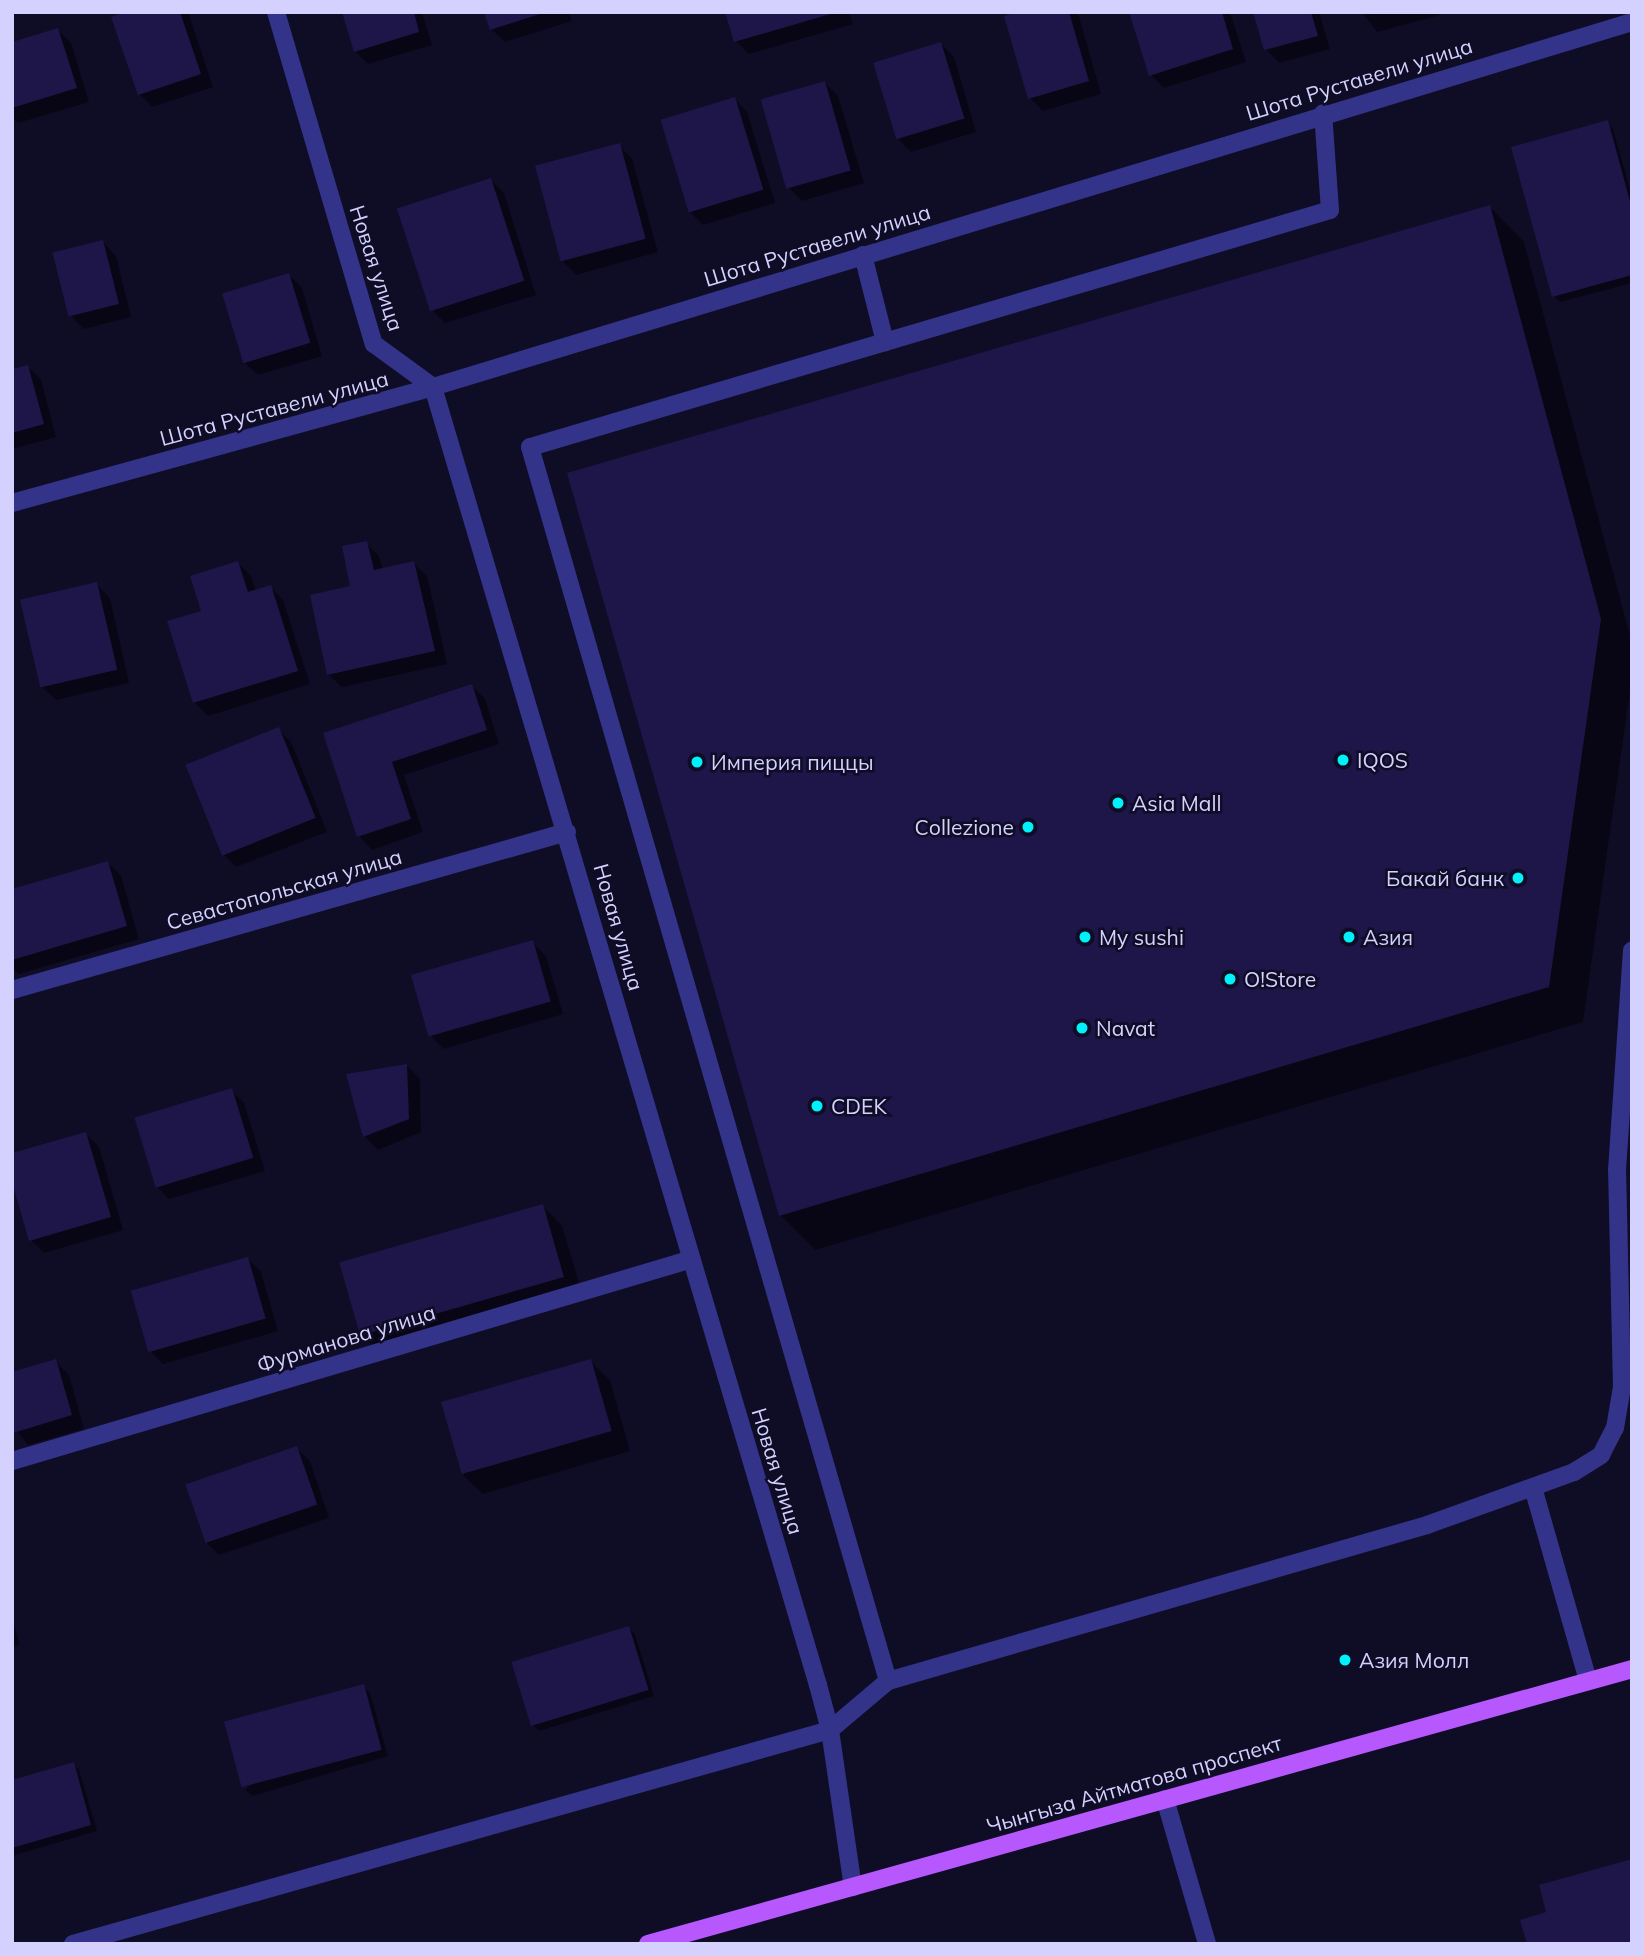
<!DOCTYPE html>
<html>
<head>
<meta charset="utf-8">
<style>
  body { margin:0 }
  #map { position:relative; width:1644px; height:1956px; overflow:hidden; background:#0f0c26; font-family:Mulish,sans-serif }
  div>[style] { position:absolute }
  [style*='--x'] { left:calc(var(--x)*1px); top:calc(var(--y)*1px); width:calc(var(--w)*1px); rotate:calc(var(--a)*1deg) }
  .shadow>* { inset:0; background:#0007 }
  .building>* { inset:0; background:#1e1649; transform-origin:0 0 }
  .service>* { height:18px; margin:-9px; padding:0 9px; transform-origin:9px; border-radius:9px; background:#333489 }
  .minor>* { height:18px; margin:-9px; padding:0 9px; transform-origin:9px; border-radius:9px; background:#333489 }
  .tertiary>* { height:18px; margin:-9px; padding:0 9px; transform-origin:9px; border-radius:9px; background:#333489 }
  .primary>* { height:18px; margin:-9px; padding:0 9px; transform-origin:9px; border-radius:9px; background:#b758ff }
  .dots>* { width:19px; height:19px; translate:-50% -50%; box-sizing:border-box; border:4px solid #0f0c26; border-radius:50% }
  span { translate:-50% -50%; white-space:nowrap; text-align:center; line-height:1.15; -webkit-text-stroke:5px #0f0c26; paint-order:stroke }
  .street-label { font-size:21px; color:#d4d1ff }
  .poi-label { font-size:21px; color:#d4d1ff }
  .left { translate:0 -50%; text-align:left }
  .right { translate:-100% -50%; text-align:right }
  .frame { position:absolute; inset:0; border:14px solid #d4d1ff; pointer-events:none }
</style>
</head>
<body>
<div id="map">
  <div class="shadow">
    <div style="clip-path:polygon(132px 12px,188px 12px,213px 87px,152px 107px,139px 94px)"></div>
    <div style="clip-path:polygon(344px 12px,422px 12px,432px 45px,368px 64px,355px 51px)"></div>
    <div style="clip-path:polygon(486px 12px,569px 12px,572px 21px,505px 42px,491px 29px)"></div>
    <div style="clip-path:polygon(727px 12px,849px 12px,853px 24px,749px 54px,736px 41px)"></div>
    <div style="clip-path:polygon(1023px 12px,1078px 13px,1101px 94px,1043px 111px,1030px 98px)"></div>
    <div style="clip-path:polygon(1131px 12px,1230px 12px,1246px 62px,1164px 88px,1151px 75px)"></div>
    <div style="clip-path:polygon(1255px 12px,1319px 12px,1330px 49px,1279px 63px,1266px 49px)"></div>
    <div style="clip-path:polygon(1362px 12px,1440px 12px,1440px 15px,1377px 32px)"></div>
    <div style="clip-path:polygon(58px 30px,71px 43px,89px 102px,18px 123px,12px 118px,12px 44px)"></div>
    <div style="clip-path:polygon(941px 44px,954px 57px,976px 132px,911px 152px,898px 139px)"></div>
    <div style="clip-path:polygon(825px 83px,838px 96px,864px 183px,802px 201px,789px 188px)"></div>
    <div style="clip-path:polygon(734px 98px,747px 112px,775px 203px,703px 225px,690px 212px)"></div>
    <div style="clip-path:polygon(1607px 122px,1613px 129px,1632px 196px,1632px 283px,1560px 302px,1554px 296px)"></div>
    <div style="clip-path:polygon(619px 145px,632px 159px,658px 252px,576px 275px,563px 262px)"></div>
    <div style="clip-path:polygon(491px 180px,504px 193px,536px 295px,445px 323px,432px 310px)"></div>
    <div style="clip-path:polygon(1490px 207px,1524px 242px,1632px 643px,1632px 677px,1583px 1022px,815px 1250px,781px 1216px,569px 474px)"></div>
    <div style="clip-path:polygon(103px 242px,116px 256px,131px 317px,84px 329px,71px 316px)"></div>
    <div style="clip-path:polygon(289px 275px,302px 288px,322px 356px,258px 375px,244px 362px)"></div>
    <div style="clip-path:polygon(27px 366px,41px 380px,56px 437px,12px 449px,12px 371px)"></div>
    <div style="clip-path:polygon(366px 543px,379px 556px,383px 570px,413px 563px,427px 576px,447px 664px,342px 687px,328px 674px)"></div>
    <div style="clip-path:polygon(238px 563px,251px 576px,256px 591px,270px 587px,283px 600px,310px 684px,208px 716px,194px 702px)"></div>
    <div style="clip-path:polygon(96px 584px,110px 598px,129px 683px,56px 700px,42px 687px)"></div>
    <div style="clip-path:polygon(472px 686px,485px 699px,499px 744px,404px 775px,423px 832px,372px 850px,359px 836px,325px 734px)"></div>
    <div style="clip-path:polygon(278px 729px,291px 742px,327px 832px,236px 867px,223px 854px)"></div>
    <div style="clip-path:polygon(108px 863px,121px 876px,139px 939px,19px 974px,12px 968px,12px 891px)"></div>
    <div style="clip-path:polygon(532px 942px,546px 956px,563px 1014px,444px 1049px,431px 1036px)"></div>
    <div style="clip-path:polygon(407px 1066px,420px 1079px,421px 1132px,378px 1150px,365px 1137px,348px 1075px)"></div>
    <div style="clip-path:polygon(231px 1090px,244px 1103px,265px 1171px,169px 1199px,156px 1186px)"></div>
    <div style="clip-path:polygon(86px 1134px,99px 1147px,123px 1230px,44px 1253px,31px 1240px)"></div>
    <div style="clip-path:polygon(543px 1206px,562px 1226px,583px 1296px,382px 1355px,363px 1335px)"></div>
    <div style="clip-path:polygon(248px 1259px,261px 1272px,278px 1331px,163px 1364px,149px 1350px)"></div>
    <div style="clip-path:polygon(55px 1361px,69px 1375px,84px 1429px,28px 1445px,12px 1425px,12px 1374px)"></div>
    <div style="clip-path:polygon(590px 1361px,610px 1380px,630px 1451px,483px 1494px,463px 1475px)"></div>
    <div style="clip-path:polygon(296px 1448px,310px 1461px,329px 1518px,219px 1555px,206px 1542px)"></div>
    <div style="clip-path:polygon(12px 1618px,20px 1645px,12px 1648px)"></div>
    <div style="clip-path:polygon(628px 1628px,635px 1634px,654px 1696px,539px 1731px,533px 1725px)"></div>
    <div style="clip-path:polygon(363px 1686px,370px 1693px,388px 1756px,252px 1796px,245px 1790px)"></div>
    <div style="clip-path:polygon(73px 1764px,79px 1770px,97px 1831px,12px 1856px,12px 1782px)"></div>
  </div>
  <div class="building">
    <div style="clip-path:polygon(126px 12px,180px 12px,201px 74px,138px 95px,111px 17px)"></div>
    <div style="clip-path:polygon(342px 12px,414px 12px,419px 32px,354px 52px)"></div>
    <div style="clip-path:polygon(484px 12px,543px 12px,543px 13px,490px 30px)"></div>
    <div style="clip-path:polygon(725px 12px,834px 12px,834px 13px,734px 42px)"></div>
    <div style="clip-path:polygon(1017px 12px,1069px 12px,1089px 81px,1028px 99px,1004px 16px)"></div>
    <div style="clip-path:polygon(1129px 12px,1222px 12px,1233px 49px,1149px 76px)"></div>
    <div style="clip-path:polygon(1253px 12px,1311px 12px,1318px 36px,1264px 50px)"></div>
    <div style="clip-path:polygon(58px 28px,77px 88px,12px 108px,12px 42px)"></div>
    <div style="left:941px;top:42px;width:80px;height:71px;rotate:73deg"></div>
    <div style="left:825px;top:81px;width:93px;height:67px;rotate:74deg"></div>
    <div style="left:735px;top:97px;width:97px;height:78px;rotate:73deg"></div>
    <div style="clip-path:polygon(1608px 120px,1632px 209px,1632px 275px,1552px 297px,1511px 147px)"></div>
    <div style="left:620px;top:143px;width:99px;height:88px;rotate:75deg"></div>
    <div style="left:491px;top:178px;width:108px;height:99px;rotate:72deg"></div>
    <div style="clip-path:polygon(1490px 205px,1601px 619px,1549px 987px,779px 1216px,567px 473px)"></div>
    <div style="left:103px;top:240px;width:66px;height:52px;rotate:76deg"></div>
    <div style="left:289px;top:273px;width:73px;height:70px;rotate:73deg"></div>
    <div style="clip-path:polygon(28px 365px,44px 424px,12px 433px,12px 369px)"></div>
    <div style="clip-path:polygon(367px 541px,374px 570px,414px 561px,435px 651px,327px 675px,310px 595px,350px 586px,342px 546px)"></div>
    <div style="clip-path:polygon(238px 561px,248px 592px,271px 585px,298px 671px,193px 703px,167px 621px,201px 611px,190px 576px)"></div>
    <div style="left:97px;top:582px;width:90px;height:79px;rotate:77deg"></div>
    <div style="clip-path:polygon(472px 684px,487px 730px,392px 762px,411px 819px,357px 837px,323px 733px)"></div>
    <div style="left:279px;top:727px;width:98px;height:101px;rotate:68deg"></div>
    <div style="clip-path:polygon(108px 861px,127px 926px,12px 960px,12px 889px)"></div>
    <div style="left:533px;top:940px;width:64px;height:127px;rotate:74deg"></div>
    <div style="clip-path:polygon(407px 1064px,409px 1119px,363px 1137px,346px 1074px)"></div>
    <div style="left:232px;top:1088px;width:73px;height:102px;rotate:73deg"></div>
    <div style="clip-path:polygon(86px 1132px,111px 1217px,29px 1241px,12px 1182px,12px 1153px)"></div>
    <div style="left:543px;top:1204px;width:76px;height:212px;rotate:74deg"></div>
    <div style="left:248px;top:1257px;width:64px;height:122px;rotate:74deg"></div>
    <div style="clip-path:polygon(56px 1359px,72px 1415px,13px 1433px,12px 1372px)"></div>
    <div style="left:591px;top:1359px;width:75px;height:156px;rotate:74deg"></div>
    <div style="left:297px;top:1446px;width:62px;height:118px;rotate:71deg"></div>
    <div style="left:629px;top:1626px;width:67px;height:123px;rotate:73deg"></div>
    <div style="left:364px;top:1684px;width:68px;height:145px;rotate:75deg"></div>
    <div style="clip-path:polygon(74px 1762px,91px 1825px,12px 1848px,12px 1780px)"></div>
    <div style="clip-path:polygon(1632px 1859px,1632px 1944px,1527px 1944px,1520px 1920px,1546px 1912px,1539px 1885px)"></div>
  </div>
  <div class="service">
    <div style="--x:863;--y:255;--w:90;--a:75.8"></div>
    <div style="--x:885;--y:342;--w:464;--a:-16.5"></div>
    <div style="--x:1330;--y:210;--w:97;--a:-94.1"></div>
    <div style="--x:885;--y:342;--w:370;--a:163.5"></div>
    <div style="--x:530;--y:447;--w:1285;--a:73.82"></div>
    <div style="--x:1534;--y:1491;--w:197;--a:74.1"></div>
    <div style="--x:73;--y:1944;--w:787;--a:-15.79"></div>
    <div style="--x:830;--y:1730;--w:76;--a:-40.2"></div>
    <div style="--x:888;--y:1681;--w:561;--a:-16.14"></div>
    <div style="--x:1427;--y:1525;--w:156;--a:-19.8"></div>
    <div style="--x:1574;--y:1472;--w:32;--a:-32"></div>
    <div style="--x:1601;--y:1455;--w:30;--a:-63"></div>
    <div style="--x:1615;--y:1428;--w:42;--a:-80.3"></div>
    <div style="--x:1622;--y:1387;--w:217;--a:-91.3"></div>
    <div style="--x:1617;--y:1170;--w:220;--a:-86.1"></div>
  </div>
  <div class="minor">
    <div style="--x:276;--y:12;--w:346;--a:73.6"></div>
    <div style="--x:374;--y:344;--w:73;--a:36.1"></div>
    <div style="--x:433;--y:387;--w:1354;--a:73.48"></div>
    <div style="--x:818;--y:1685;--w:47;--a:75.1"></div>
    <div style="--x:830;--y:1730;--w:159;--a:81.7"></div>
    <div style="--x:12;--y:990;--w:577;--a:-15.89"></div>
    <div style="--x:12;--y:1461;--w:709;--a:-16.54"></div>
    <div style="--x:1165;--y:1799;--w:151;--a:73.8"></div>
  </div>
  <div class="tertiary">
    <div style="--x:12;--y:503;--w:437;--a:-15.4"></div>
    <div style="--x:433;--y:387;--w:1253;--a:-16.93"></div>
  </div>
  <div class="primary">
    <div style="--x:648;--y:1944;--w:1022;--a:-15.61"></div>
  </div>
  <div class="dots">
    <div style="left:1343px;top:760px;background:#00f1fc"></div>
    <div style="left:697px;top:762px;background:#00f1fc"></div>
    <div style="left:1118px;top:803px;background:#00f1fc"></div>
    <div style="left:1028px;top:827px;background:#00f1fc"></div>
    <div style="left:1518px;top:878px;background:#00f1fc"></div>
    <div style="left:1085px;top:937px;background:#00f1fc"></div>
    <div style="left:1349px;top:937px;background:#00f1fc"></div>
    <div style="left:1230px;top:979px;background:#00f1fc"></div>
    <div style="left:1082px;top:1028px;background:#00f1fc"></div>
    <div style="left:817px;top:1106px;background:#00f1fc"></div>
    <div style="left:1345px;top:1660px;background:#00f1fc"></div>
  </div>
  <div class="street-label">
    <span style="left:1359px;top:79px;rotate:-17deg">Шота Руставели улица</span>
    <span style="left:817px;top:245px;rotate:-17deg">Шота Руставели улица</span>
    <span style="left:377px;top:268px;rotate:72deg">Новая улица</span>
    <span style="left:274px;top:408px;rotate:-15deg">Шота Руставели улица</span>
    <span style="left:284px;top:889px;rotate:-16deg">Севастопольская улица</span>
    <span style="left:619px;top:927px;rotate:74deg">Новая улица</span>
    <span style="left:346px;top:1338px;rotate:-17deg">Фурманова улица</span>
    <span style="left:778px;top:1471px;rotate:73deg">Новая улица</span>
    <span style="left:1134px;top:1784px;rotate:-16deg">Чынгыза Айтматова проспект</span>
  </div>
  <div class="poi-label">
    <span class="left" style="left:1357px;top:760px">IQOS</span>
    <span class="left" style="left:711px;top:762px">Империя пиццы</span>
    <span class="left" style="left:1132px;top:803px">Asia Mall</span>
    <span class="right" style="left:1014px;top:827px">Cоllezione</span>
    <span class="right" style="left:1504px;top:878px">Бакай банк</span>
    <span class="left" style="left:1099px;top:937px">My sushi</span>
    <span class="left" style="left:1363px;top:937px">Азия</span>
    <span class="left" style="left:1244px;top:979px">O!Store</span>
    <span class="left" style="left:1096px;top:1028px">Navat</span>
    <span class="left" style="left:831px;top:1106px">CDEK</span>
    <span class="left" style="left:1359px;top:1660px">Азия Молл</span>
  </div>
  <div class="frame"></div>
</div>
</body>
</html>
